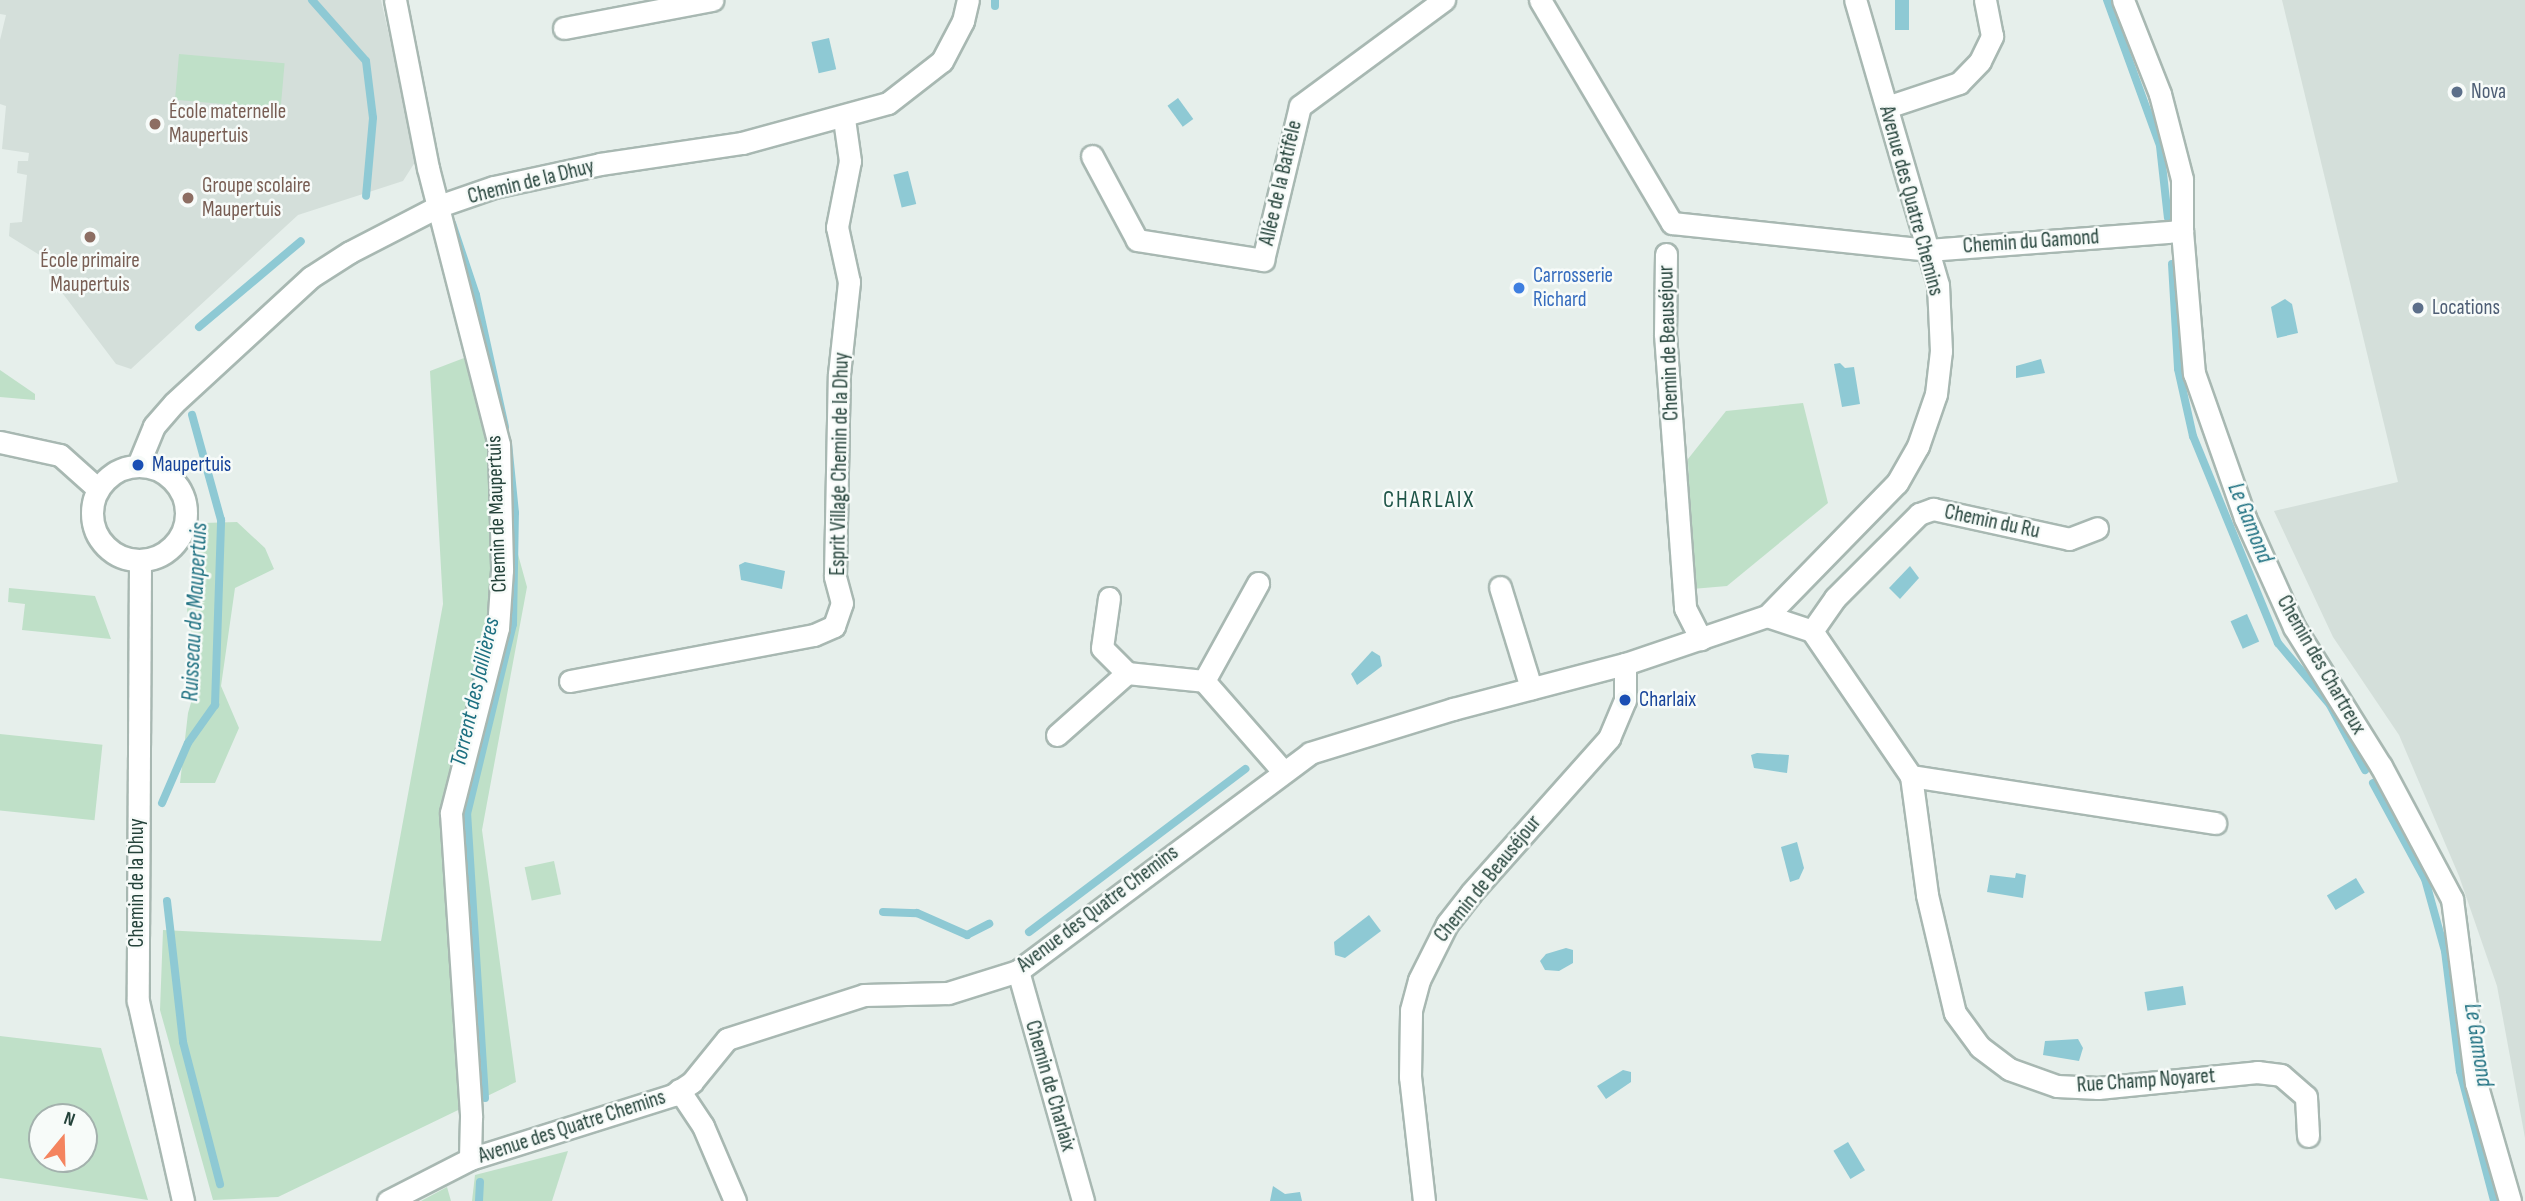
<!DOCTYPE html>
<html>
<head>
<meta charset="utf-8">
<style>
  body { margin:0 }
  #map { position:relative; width:2525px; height:1201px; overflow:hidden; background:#e6efeb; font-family:"Sofia Sans Condensed",sans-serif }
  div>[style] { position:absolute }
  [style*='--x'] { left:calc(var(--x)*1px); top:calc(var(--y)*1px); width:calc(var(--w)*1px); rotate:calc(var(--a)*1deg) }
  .built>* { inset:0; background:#d4dfda }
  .green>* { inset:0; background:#bfe0c8; transform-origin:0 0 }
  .water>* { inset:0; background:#8ec9d4; transform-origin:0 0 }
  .stream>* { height:8px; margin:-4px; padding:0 4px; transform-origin:4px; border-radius:4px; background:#8ec9d4 }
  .roads { filter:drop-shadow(2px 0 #a8b8b2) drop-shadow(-2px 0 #a8b8b2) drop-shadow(0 2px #a8b8b2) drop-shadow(0 -2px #a8b8b2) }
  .minor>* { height:21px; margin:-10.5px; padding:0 10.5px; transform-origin:10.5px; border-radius:10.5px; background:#fff }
  .minor>.ring { margin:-10.5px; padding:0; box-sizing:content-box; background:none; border:21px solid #fff; border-radius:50% }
  .dots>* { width:19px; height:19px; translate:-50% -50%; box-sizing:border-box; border:4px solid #f7fbf9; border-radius:50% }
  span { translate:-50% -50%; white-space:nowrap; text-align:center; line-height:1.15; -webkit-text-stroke:5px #f7fbf9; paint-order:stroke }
  .service-label { font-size:21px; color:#4e5e75 }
  .left { translate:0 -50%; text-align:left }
  .education-label { font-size:21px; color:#785e54 }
  .street-label { font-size:21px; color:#24423a }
  .shop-label { font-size:21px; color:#366cbe }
  .transit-label { font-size:21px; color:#164399 }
  .neighbourhood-label { font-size:23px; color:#1f5548; letter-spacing:2px }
  .water-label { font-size:23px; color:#1c6f80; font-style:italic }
  .north { position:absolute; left:28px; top:1103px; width:70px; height:70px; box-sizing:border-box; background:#f7fbf9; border:2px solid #a3b1ad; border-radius:50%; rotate:19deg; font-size:19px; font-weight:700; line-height:28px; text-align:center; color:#24423a }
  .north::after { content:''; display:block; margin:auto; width:24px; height:32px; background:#f4845f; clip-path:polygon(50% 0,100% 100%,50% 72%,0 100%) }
</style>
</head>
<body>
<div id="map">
  <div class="built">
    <div style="clip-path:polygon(0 0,381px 0,417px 159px,403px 181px,298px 215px,131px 369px,116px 364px,51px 278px,46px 259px,9px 236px,10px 223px,22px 222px,27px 175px,17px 173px,18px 161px,28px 161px,29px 153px,2px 149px,6px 106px,0 104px,0 40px,6px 15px,0 14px)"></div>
    <div style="clip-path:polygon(2282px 0,2525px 0,2525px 1138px,2497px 986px,2459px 876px,2399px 735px,2333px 637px,2274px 511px,2398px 482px)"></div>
  </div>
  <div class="green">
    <div style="left:179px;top:54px;width:106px;height:46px;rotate:5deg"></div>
    <div style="clip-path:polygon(464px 358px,527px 587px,482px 830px,516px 1082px,278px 1197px,213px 1200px,160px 1010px,163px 930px,381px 941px,443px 604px,430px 371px)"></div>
    <div style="clip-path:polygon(0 370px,35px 394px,35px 400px,0 397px)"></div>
    <div style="clip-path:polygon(1803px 403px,1828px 503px,1727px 586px,1692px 589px,1688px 459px,1726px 411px)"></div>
    <div style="clip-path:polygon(237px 522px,265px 548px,274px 569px,235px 588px,221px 686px,239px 728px,215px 783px,180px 783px,188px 713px,199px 675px,187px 610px,203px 523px)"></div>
    <div style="clip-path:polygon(9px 588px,95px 596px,111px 639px,22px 630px,25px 604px,8px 602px)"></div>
    <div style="left:0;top:734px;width:103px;height:76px;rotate:6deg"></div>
    <div style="left:554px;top:861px;width:34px;height:30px;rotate:78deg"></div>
    <div style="clip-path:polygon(evenodd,0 1036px,101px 1048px,148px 1200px,0 1178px,0 1036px,42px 1117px,84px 1117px,84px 1159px,42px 1159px,42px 1117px)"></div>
    <div style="clip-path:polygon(568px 1151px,552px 1201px,472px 1201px,475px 1175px)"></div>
    <div style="clip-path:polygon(447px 1187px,451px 1201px,421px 1201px)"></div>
  </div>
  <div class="water">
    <div style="left:1895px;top:0;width:14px;height:30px"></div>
    <div style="left:829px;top:38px;width:32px;height:18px;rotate:77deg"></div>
    <div style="left:1178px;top:98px;width:26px;height:13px;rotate:54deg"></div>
    <div style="left:908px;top:171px;width:34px;height:15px;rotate:76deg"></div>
    <div style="clip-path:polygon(2285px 299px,2292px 304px,2298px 333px,2277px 338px,2271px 307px)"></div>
    <div style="clip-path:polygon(2041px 359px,2045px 373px,2016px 378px,2016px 366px)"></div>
    <div style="clip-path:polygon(1840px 363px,1845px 368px,1854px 367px,1860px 404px,1842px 407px,1834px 364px)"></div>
    <div style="clip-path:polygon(745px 562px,785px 571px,782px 589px,741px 580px,739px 565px)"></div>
    <div style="clip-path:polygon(1910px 566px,1919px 578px,1900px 599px,1889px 588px)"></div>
    <div style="left:2247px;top:614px;width:30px;height:18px;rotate:66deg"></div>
    <div style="clip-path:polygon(1372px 651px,1380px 656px,1382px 666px,1357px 685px,1351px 674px)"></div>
    <div style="clip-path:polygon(1757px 753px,1789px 755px,1787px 773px,1754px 768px,1751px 755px)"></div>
    <div style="clip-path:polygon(1797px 842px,1804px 868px,1799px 879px,1790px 882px,1781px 847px)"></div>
    <div style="clip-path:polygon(2016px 873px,2026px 875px,2023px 898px,1987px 892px,1990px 875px,2015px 878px)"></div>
    <div style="left:2356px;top:878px;width:17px;height:34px;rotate:59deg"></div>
    <div style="clip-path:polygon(1369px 915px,1381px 931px,1345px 958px,1335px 955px,1334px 942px)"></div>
    <div style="clip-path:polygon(1566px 948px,1573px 950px,1573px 963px,1559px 971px,1545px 970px,1540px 961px,1546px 954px)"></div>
    <div style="left:2183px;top:986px;width:19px;height:39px;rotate:81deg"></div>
    <div style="clip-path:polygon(2078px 1039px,2083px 1048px,2079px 1061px,2043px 1055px,2045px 1041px)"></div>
    <div style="clip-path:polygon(1623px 1070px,1631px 1072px,1631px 1082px,1606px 1099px,1597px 1086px)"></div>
    <div style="left:1848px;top:1142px;width:33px;height:17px;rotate:59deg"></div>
    <div style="clip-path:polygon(1273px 1186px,1285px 1194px,1300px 1192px,1302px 1201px,1270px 1201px)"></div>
  </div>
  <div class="stream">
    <div style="--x:312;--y:0;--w:81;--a:48.5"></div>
    <div style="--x:366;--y:61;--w:57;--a:83"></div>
    <div style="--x:373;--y:118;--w:78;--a:95.1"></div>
    <div style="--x:2107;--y:0;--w:155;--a:70"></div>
    <div style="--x:2160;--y:146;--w:72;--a:83.7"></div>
    <div style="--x:995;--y:6;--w:6;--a:-90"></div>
    <div style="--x:452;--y:223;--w:76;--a:71.6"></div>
    <div style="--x:476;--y:295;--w:135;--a:77.6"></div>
    <div style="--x:2172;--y:264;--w:105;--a:86.7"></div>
    <div style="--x:2178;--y:369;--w:69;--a:77.4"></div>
    <div style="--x:2193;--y:436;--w:224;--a:67.7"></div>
    <div style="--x:2278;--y:643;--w:81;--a:50"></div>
    <div style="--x:2330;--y:705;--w:74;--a:61.7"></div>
    <div style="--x:199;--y:327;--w:133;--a:-40.1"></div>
    <div style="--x:2373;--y:783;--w:109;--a:61.6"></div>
    <div style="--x:2425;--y:879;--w:75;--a:74.5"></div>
    <div style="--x:2445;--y:951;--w:121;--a:82.9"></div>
    <div style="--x:2460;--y:1071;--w:134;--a:75.3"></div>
    <div style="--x:162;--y:803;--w:65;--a:-66.6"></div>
    <div style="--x:188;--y:743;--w:47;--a:-54.6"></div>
    <div style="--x:215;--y:705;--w:185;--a:-88.1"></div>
    <div style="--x:221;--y:520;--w:109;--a:-105.4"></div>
    <div style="--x:167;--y:901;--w:142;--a:83.5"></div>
    <div style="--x:183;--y:1042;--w:147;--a:75.4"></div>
    <div style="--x:883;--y:912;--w:34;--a:2"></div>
    <div style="--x:917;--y:913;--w:55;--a:23.7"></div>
    <div style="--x:967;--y:935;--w:25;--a:-27"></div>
    <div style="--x:1029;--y:932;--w:271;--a:-37"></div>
    <div style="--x:485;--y:1098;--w:285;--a:-93.6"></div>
    <div style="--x:467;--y:814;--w:195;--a:-76.4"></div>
    <div style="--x:513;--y:624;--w:111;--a:-89"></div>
    <div style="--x:515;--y:513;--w:70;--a:-95.7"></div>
    <div style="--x:479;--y:1201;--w:19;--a:-87"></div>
  </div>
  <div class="roads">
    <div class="minor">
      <div style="--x:395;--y:0;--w:171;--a:78.9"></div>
      <div style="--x:428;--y:168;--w:285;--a:75.6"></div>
      <div style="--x:499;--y:444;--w:126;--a:88.6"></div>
      <div style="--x:502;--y:570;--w:58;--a:93.9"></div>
      <div style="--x:498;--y:628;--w:191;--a:104.3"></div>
      <div style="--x:451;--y:813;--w:305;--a:86.2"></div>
      <div style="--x:471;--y:1117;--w:42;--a:91.4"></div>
      <div style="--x:1540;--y:0;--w:259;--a:59.4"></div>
      <div style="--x:1672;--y:223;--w:257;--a:6"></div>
      <div style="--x:1928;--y:250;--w:255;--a:-4.3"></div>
      <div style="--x:2123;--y:0;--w:101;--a:68.5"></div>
      <div style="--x:2160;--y:94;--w:88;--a:75.5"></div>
      <div style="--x:2182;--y:179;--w:52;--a:90"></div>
      <div style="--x:2182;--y:231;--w:143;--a:85.2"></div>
      <div style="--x:2194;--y:373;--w:154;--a:70.6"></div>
      <div style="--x:2245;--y:518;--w:120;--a:65.8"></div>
      <div style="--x:2294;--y:627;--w:164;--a:58"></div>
      <div style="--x:2381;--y:766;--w:151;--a:61.9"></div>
      <div style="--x:2452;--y:899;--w:186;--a:82.6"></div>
      <div style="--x:2476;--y:1083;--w:123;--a:73.9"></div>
      <div style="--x:564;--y:28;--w:151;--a:-10.7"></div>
      <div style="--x:1887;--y:107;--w:76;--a:-18.4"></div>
      <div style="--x:1959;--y:83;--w:30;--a:-46"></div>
      <div style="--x:1980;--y:61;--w:28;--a:-64"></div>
      <div style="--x:1992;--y:36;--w:37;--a:-101"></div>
      <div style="--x:1092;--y:156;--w:95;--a:61.8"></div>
      <div style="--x:1137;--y:240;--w:128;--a:9"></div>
      <div style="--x:1263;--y:260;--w:158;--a:-76.5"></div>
      <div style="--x:1300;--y:106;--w:179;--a:-36.4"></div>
      <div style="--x:1666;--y:254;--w:80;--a:90.7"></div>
      <div style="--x:1665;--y:334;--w:275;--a:85.8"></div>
      <div style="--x:1685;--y:608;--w:35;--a:63"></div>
      <div style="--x:0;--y:442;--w:61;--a:12.2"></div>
      <div style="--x:60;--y:455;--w:51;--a:41.8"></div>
      <div style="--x:138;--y:465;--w:42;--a:-67.7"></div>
      <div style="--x:154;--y:426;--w:30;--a:-49"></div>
      <div style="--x:174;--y:403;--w:186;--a:-42.6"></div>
      <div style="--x:311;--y:277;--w:46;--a:-32.7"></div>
      <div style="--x:350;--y:252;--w:100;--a:-27.3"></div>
      <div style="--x:439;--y:206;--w:58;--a:-19.1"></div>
      <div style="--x:494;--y:187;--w:108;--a:-12.2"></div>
      <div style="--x:600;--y:164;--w:144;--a:-8.4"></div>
      <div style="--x:742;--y:143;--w:151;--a:-15.3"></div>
      <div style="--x:888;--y:103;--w:68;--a:-37.9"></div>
      <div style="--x:942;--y:61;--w:45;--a:-62.3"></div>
      <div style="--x:963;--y:21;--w:22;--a:-77"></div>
      <div class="ring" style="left:92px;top:466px;width:73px;height:73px"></div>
      <div style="--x:140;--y:560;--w:441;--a:90.3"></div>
      <div style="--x:138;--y:1001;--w:205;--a:77.3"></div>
      <div style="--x:1500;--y:587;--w:106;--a:72.9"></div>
      <div style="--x:1109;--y:598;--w:50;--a:98"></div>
      <div style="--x:1102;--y:648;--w:35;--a:45"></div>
      <div style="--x:1767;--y:616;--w:47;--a:18.4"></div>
      <div style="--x:1812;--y:631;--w:176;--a:55.7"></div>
      <div style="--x:1911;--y:776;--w:120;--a:82.3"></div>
      <div style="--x:1927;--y:895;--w:121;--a:76.7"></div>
      <div style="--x:1955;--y:1013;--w:42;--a:53.7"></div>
      <div style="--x:1980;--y:1047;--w:36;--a:37"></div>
      <div style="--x:2009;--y:1069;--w:51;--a:19.5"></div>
      <div style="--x:2057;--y:1086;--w:41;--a:2.8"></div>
      <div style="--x:2098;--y:1088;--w:160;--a:-5.7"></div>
      <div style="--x:2257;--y:1072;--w:24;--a:7"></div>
      <div style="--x:2281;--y:1075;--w:33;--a:41"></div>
      <div style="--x:2306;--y:1097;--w:39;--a:87"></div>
      <div style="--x:1812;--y:631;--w:40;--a:-55.1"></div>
      <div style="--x:1835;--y:598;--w:119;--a:-45"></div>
      <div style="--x:1919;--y:514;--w:15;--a:-20"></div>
      <div style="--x:1933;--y:509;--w:139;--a:12.4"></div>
      <div style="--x:2069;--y:539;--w:30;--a:-21"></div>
      <div style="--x:570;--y:681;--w:248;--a:-10.7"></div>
      <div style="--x:814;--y:635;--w:22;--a:-24"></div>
      <div style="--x:834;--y:626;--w:24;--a:-71"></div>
      <div style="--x:842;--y:603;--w:28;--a:-105"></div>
      <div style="--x:835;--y:576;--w:202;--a:-88.9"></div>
      <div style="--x:839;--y:374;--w:93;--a:-83.8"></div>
      <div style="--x:849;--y:282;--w:56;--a:-102.3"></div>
      <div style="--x:837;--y:227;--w:67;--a:-78.9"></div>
      <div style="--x:850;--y:161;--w:42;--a:-98.1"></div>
      <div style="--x:1204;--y:681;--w:112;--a:-61.1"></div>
      <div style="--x:1057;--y:735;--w:94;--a:-41.5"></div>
      <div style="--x:1127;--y:673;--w:77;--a:5.9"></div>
      <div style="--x:1204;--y:681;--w:118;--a:48.8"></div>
      <div style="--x:1911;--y:776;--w:308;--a:8.8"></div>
      <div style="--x:1018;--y:971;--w:239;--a:74.2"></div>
      <div style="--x:679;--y:1090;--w:43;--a:56.3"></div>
      <div style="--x:703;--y:1126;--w:82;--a:66.9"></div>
      <div style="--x:388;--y:1201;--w:92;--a:-27.1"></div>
      <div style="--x:470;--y:1159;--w:213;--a:-17.5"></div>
      <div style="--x:673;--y:1095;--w:23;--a:-34"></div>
      <div style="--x:692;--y:1082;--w:55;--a:-50.9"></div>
      <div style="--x:727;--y:1039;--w:144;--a:-17.8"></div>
      <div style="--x:864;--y:995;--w:84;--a:-1.4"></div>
      <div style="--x:948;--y:993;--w:73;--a:-17.4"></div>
      <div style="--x:1018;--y:971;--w:364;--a:-36.7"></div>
      <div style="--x:1310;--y:753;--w:150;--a:-17.1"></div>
      <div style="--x:1453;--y:709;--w:178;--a:-14.7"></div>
      <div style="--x:1625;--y:664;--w:150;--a:-18.7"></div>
      <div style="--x:1767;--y:616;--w:186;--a:-45.7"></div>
      <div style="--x:1897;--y:483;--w:43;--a:-60.4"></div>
      <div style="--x:1918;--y:446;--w:55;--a:-70.9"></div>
      <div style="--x:1936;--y:394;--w:43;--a:-83.4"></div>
      <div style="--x:1941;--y:351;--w:66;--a:-92.6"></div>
      <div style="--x:1938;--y:285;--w:297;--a:-106.2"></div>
      <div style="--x:1424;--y:1201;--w:125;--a:-96.4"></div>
      <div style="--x:1410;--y:1077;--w:67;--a:-89.1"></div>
      <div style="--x:1411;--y:1010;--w:31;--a:-75"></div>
      <div style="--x:1419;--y:980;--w:63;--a:-63.4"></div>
      <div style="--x:1447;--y:924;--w:39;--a:-52"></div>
      <div style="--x:1471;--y:893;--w:208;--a:-48.3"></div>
      <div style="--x:1609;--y:738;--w:41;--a:-67.2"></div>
      <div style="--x:1625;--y:700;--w:36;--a:-90"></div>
    </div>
  </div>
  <div class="dots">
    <div style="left:2457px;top:92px;background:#5c6f8a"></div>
    <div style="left:155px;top:124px;background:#8d6e63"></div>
    <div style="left:188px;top:198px;background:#8d6e63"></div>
    <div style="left:90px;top:237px;background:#8d6e63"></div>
    <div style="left:1519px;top:288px;background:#3f7fe0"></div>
    <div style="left:2418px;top:308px;background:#5c6f8a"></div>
    <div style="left:138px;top:465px;background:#1a4fb4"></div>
    <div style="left:1625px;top:700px;background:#1a4fb4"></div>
  </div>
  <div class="service-label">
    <span class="left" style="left:2471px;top:92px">Nova</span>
    <span class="left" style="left:2432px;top:308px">Locations</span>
  </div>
  <div class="education-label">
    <span class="left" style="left:169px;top:124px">École maternelle<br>Maupertuis</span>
    <span class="left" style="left:202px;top:198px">Groupe scolaire<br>Maupertuis</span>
    <span style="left:90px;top:273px">École primaire<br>Maupertuis</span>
  </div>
  <div class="street-label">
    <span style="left:531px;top:182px;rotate:-14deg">Chemin de la Dhuy</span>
    <span style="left:1281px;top:183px;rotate:-77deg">Allée de la Batifèle</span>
    <span style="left:1911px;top:201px;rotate:75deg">Avenue des Quatre Chemins</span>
    <span style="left:2031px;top:242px;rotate:-4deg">Chemin du Gamond</span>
    <span style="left:1669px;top:343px;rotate:-92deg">Chemin de Beauséjour</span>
    <span style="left:840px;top:464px;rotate:-89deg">Esprit Village Chemin de la Dhuy</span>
    <span style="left:497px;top:514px;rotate:-92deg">Chemin de Maupertuis</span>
    <span style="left:1992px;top:522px;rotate:12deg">Chemin du Ru</span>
    <span style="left:2321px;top:665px;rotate:60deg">Chemin des Chartreux</span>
    <span style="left:1488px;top:879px;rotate:-51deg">Chemin de Beauséjour</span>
    <span style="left:137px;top:883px;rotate:-90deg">Chemin de la Dhuy</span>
    <span style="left:1098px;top:909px;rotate:-37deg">Avenue des Quatre Chemins</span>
    <span style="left:2146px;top:1081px;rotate:-4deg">Rue Champ Noyaret</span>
    <span style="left:1050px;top:1086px;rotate:74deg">Chemin de Charlaix</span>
    <span style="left:572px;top:1127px;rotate:-18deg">Avenue des Quatre Chemins</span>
  </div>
  <div class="shop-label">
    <span class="left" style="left:1533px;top:288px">Carrosserie<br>Richard</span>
  </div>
  <div class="transit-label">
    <span class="left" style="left:152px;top:465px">Maupertuis</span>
    <span class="left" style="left:1639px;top:700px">Charlaix</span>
  </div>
  <div class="neighbourhood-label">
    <span style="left:1429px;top:500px">CHARLAIX</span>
  </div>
  <div class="water-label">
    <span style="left:2250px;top:523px;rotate:68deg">Le Gamond</span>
    <span style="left:195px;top:612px;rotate:-87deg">Ruisseau de Maupertuis</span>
    <span style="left:475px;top:692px;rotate:-77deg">Torrent des Jaillières</span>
    <span style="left:2478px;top:1045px;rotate:81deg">Le Gamond</span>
  </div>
  <div class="north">N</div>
</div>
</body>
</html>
